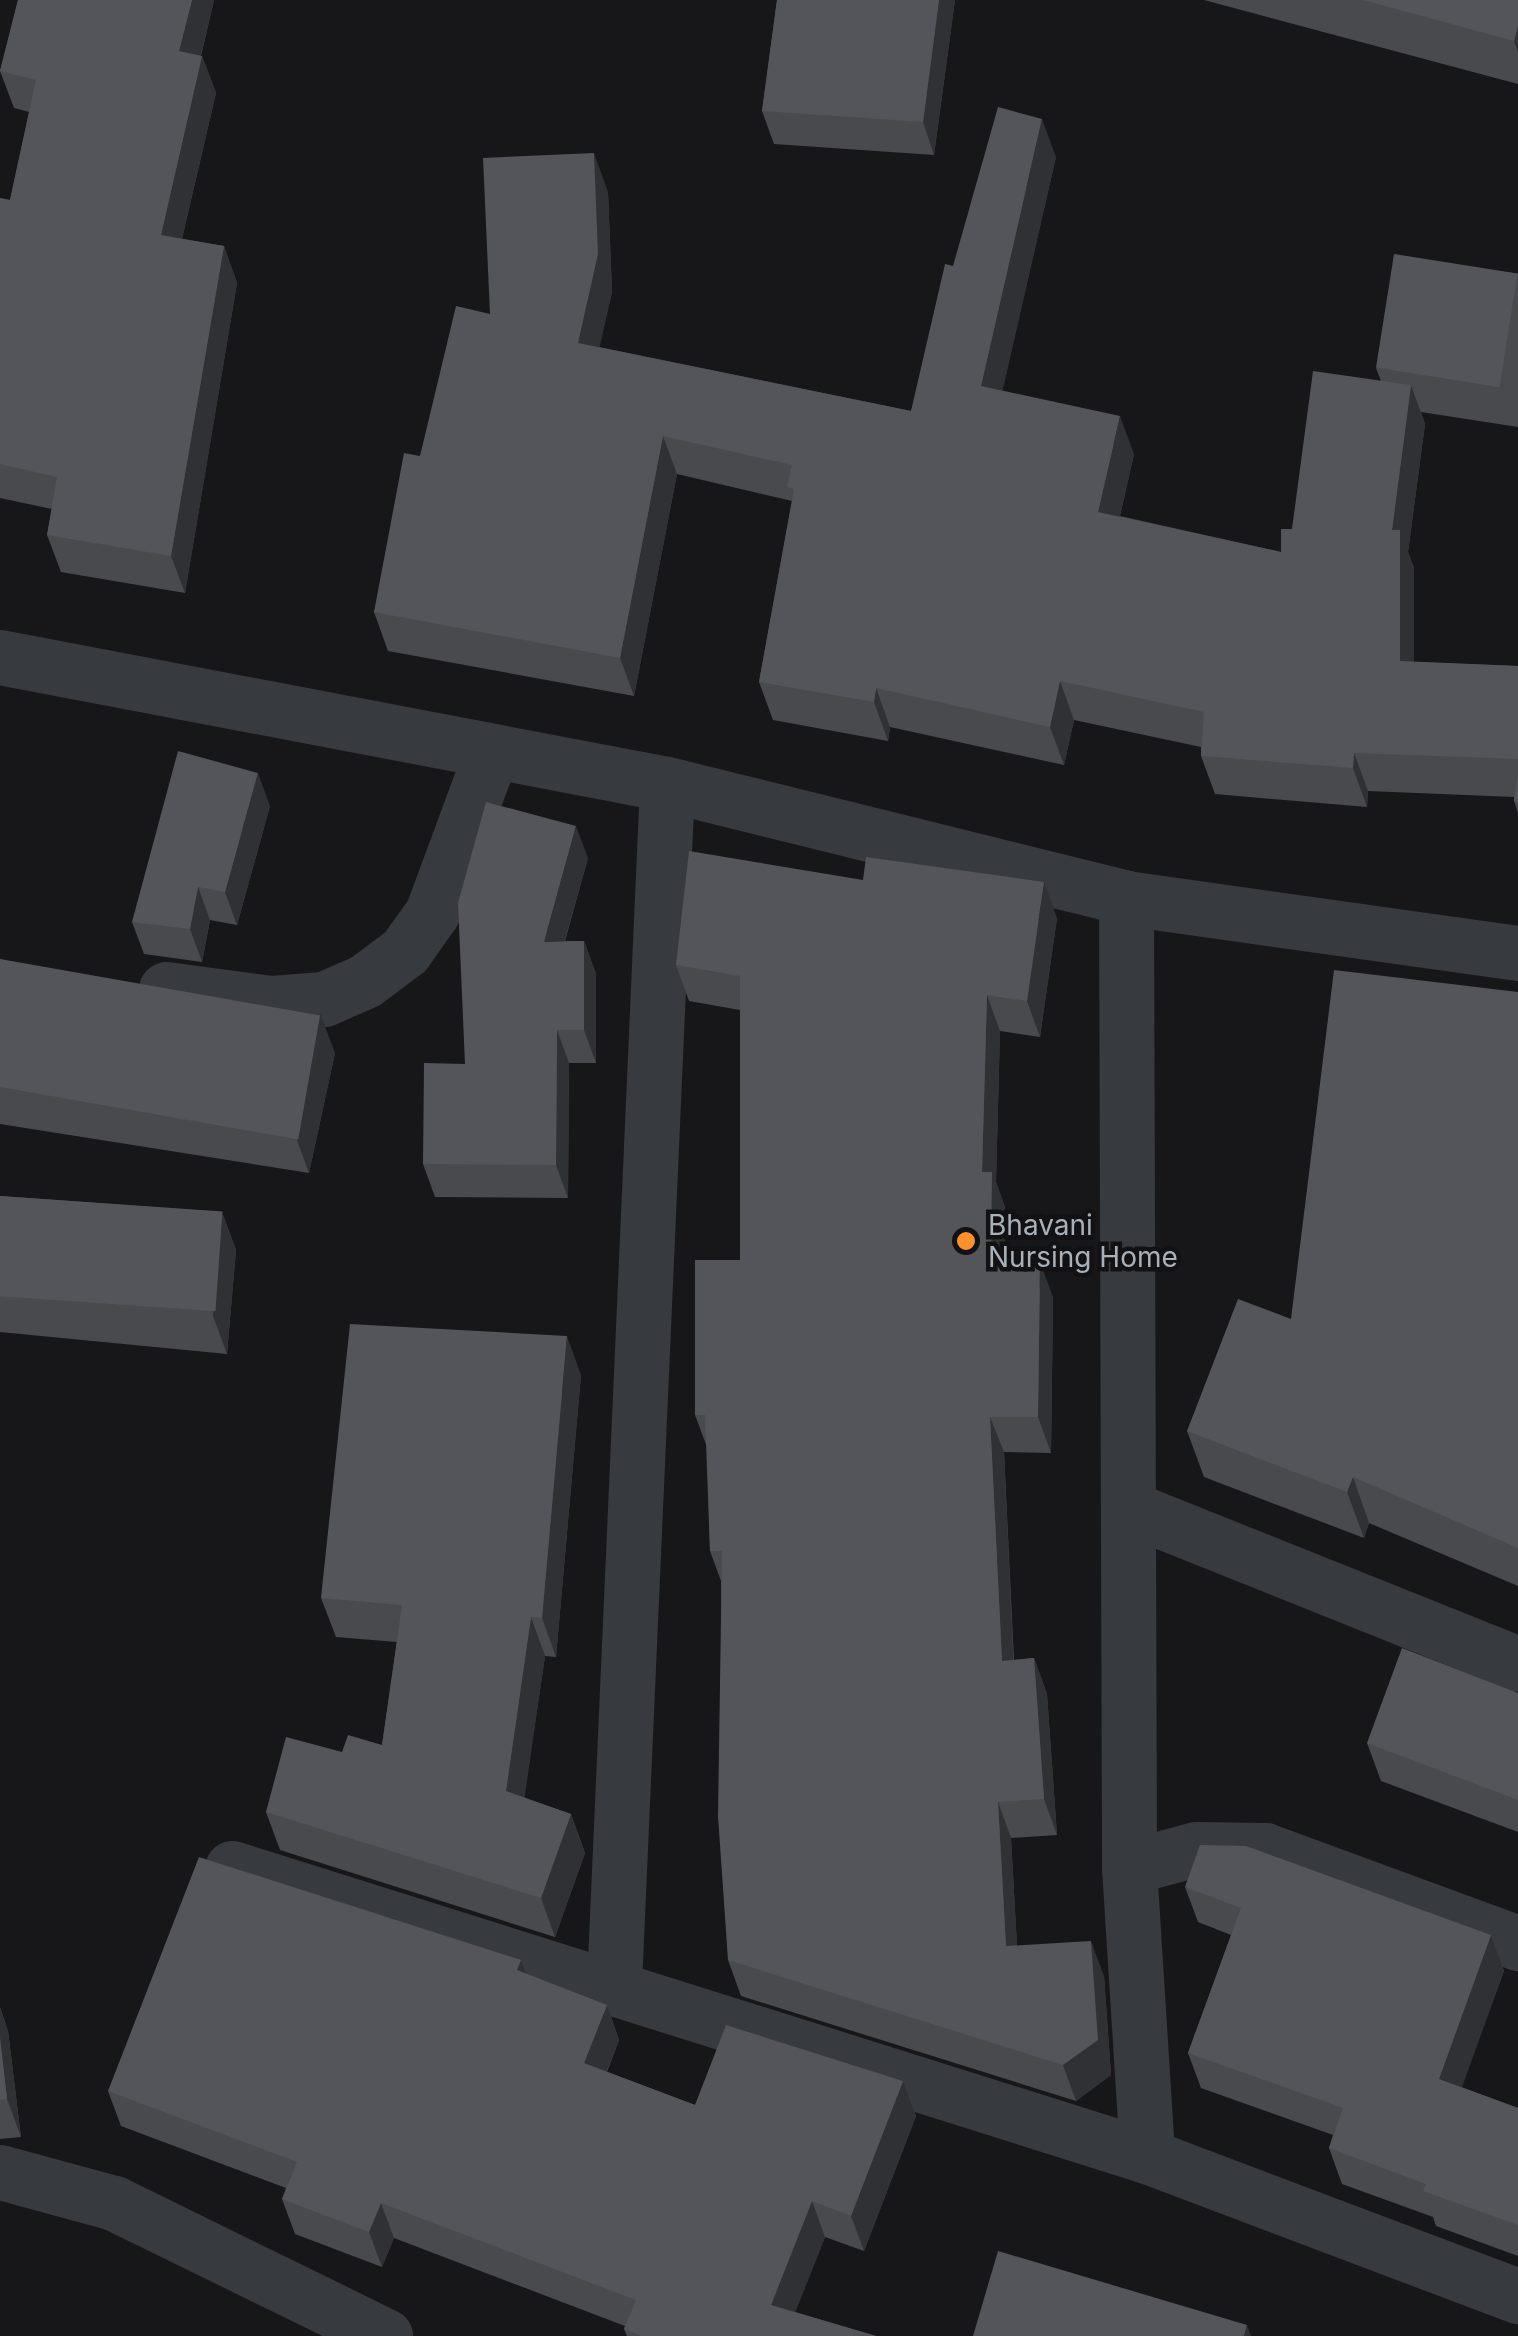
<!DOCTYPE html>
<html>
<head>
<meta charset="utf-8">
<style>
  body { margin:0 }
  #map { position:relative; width:1518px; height:2336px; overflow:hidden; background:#171719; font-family:Inter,sans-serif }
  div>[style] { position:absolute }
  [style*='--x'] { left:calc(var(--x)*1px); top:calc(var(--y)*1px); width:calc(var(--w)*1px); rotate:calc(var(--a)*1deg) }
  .minor>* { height:55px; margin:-27.5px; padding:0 27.5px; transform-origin:27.5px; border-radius:27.5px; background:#373a3e }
  .wall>* { inset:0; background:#484a4e }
  .shaded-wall>* { inset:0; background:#303134 }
  .building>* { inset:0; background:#53555a; transform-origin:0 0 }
  .dots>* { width:28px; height:28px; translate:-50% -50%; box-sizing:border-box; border:5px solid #121214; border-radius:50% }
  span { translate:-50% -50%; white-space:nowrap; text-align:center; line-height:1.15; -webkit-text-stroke:9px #121214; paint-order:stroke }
  .poi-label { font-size:28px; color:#a8b1ba }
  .left { translate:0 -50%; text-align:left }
</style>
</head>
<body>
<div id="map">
  <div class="minor">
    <div style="--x:0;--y:657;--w:679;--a:10.78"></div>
    <div style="--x:667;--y:784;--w:473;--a:13.9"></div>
    <div style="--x:1126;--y:898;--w:396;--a:8"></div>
    <div style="--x:1126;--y:898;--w:969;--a:89.82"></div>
    <div style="--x:1129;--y:1867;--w:290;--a:86.4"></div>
    <div style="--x:1147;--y:2156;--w:397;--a:20.7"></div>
    <div style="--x:166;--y:989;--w:106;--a:7.6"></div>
    <div style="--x:271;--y:1003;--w:53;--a:-4.3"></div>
    <div style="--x:324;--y:999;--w:45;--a:-23.7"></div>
    <div style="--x:365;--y:981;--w:50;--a:-36.9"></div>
    <div style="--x:405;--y:951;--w:47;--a:-54.6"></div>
    <div style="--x:432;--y:913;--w:173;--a:-69.7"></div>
    <div style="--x:1131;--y:1509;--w:417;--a:21.8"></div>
    <div style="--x:1129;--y:1867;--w:69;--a:-15"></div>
    <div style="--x:1196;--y:1849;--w:69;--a:0.8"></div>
    <div style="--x:1265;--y:1850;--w:270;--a:20.2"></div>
    <div style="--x:232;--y:1868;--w:959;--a:17.47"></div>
    <div style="--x:614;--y:1984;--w:1201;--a:-87.47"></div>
    <div style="--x:0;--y:2172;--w:118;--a:15.2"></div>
    <div style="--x:114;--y:2203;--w:302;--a:26.1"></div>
  </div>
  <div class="wall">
    <div style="clip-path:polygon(18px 0,214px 0,201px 56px,202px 56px,216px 93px,182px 239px,224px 246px,237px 283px,185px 593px,61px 572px,47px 535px,52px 509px,0 498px,0 198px,10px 200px,29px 112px,14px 108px,0 71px)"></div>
    <div style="clip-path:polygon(777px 0,955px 0,934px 155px,774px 144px,762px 111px)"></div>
    <div style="clip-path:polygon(1204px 0,1518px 0,1518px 84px)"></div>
    <div style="clip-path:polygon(1056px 157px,1002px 391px,1134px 454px,1120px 516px,1281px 552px,1292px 529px,1381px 381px,1376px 368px,1518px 273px,1518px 427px,1421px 412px,1425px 424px,1408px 552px,1414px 568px,1414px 662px,1518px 666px,1518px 813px,1514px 801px,1514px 797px,1368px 791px,1367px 807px,1215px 794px,1201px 756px,1201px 747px,1074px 720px,1064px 765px,890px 727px,888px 741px,773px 720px,759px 682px,792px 501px,677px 474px,634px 696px,388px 651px,374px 612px,420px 456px,490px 314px,608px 192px,612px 292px,599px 347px,911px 411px,953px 266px)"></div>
    <div style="clip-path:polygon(270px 806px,237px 925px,210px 920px,202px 962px,144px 954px,132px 922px)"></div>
    <div style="clip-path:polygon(588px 858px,565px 941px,584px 941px,596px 974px,596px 1063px,569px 1063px,568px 1198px,435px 1197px,423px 1164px)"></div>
    <div style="clip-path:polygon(1057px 918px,1040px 1037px,1000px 1031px,996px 1182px,1005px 1207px,1004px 1261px,1053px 1297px,1051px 1453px,1004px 1452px,1014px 1660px,1034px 1658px,1047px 1694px,1057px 1835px,1011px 1838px,1017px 1946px,1104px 1976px,1111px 2075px,1076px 2101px,741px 1996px,728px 1960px,721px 1581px,710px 1551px,707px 1447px,695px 1415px,740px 1260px,740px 1010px,689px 1001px,676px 965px)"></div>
    <div style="clip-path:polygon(0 959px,335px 1053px,309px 1173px,0 1124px)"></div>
    <div style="clip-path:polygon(1518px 992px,1518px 1586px,1369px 1523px,1364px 1538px,1204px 1477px,1187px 1431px,1291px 1319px)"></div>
    <div style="clip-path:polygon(0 1196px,222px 1212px,236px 1250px,227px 1354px,0 1332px)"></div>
    <div style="clip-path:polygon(581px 1375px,556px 1657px,545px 1656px,524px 1798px,571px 1814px,585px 1853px,555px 1937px,280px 1850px,266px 1812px,342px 1752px,382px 1745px,397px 1642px,336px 1637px,321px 1598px)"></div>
    <div style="clip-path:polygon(1518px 1693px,1518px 1832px,1381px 1781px,1367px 1743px)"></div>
    <div style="clip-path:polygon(1185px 1887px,1491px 1935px,1504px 1971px,1461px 2087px,1518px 2108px,1518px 2256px,1436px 2226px,1433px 2217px,1342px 2184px,1329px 2148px,1333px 2135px,1201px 2088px,1188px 2053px,1231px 1935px,1198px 1922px)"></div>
    <div style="clip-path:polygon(526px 1974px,607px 2005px,619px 2040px,607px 2072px,695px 2105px,903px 2081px,916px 2116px,864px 2251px,825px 2237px,795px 2312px,876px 2336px,627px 2336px,624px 2329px,625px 2326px,394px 2238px,382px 2267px,295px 2234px,282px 2199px,286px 2188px,121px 2126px,108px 2091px)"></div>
    <div style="clip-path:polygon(0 2007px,8px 2031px,21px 2137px,0 2139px)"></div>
  </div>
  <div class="shaded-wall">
    <div style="clip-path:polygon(192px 0,214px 0,193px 88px,179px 51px)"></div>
    <div style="clip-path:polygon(939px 0,955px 0,934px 155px,923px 122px)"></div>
    <div style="clip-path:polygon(1518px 25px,1518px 52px,1514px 41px)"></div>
    <div style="clip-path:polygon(202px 56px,216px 93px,174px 272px,161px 235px)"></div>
    <div style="clip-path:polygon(1042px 119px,1056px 157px,995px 424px,981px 386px)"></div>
    <div style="clip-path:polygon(594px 153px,608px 192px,612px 292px,592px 381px,578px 343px)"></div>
    <div style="clip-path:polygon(224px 246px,237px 283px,185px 593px,171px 556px)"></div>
    <div style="clip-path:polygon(1411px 385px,1425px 424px,1408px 552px,1414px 568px,1414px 700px,1400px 661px,1392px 530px)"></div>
    <div style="clip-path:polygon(1120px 416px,1134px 454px,1112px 550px,1098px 512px)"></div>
    <div style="clip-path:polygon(663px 436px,677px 474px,634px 696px,620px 658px)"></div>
    <div style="clip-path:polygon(1060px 681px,1074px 720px,1064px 765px,1050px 727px)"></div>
    <div style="clip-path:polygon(876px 688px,890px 727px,888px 741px,874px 702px)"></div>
    <div style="clip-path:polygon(1354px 753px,1368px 791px,1367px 807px,1353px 768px)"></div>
    <div style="clip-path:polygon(258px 773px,270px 806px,237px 925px,225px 892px)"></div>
    <div style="clip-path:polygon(576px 826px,588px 858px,555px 974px,544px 942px)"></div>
    <div style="clip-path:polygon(1044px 882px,1057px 918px,1040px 1037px,1027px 1001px)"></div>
    <div style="clip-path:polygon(198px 887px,210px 920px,202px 962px,190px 929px)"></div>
    <div style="clip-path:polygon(584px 941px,596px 974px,596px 1063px,584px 1030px)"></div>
    <div style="clip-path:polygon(987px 995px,1000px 1031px,996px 1182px,1005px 1207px,1004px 1297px,991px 1261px,982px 1172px)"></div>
    <div style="clip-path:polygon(320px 1013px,335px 1053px,309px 1173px,294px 1132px)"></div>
    <div style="clip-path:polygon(557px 1030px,569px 1063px,568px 1198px,556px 1165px)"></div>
    <div style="clip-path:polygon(222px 1212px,236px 1250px,227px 1354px,213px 1316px)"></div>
    <div style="clip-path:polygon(1040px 1262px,1053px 1297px,1051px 1453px,1038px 1417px)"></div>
    <div style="clip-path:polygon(567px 1336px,581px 1375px,556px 1657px,542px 1618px)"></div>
    <div style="clip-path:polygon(990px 1417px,1004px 1452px,1015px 1696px,1002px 1661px)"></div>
    <div style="clip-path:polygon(1353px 1477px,1369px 1523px,1364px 1538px,1347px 1492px)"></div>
    <div style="clip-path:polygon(531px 1617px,545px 1656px,520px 1830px,506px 1791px)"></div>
    <div style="clip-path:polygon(1034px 1658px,1047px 1694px,1057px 1835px,1044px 1799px)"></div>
    <div style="clip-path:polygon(998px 1802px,1011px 1838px,1019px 1982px,1006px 1946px)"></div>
    <div style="clip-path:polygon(571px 1814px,585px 1853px,555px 1937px,541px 1898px)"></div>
    <div style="clip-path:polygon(1491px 1935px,1504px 1971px,1452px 2115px,1439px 2079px)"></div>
    <div style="clip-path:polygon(1091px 1941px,1104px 1976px,1111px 2075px,1076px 2101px,1063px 2065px)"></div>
    <div style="clip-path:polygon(521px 1960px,534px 1996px,517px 1970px)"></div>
    <div style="clip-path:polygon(607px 2005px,619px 2040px,596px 2098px,584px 2063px)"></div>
    <div style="clip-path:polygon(0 2007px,8px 2031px,21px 2137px,7px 2099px,0 2038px)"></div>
    <div style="clip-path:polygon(903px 2081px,916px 2116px,864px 2251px,851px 2216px)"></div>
    <div style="clip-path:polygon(812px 2201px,825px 2237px,786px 2336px,771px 2305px)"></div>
    <div style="clip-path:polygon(381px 2203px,394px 2238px,382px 2267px,369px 2232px)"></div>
    <div style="clip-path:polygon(1247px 2325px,1251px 2336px,1244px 2336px)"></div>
  </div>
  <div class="building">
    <div style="clip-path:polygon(18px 0,192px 0,179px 51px,202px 56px,161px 235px,224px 246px,171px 556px,47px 535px,57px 477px,0 464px,0 198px,10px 200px,36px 80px,0 71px)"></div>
    <div style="clip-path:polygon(777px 0,939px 0,923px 122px,762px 111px)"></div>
    <div style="clip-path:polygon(1363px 0,1518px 0,1518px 25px,1514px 41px)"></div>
    <div style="clip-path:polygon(998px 107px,1042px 119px,981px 386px,1120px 416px,1098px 512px,1281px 552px,1281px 529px,1292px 529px,1313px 371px,1411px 385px,1392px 530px,1400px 530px,1400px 661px,1518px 666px,1518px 759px,1354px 753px,1353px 768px,1201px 756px,1204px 712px,1060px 681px,1050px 727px,876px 688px,874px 702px,759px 682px,794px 489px,787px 487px,792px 465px,663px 436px,620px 658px,374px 612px,404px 453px,420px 456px,456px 306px,490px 314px,483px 158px,594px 153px,598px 254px,578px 343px,911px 411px,945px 264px,953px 266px)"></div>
    <div style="left:1394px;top:254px;width:125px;height:115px;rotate:9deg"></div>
    <div style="clip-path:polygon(178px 751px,258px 773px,225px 892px,198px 887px,190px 929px,132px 922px)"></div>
    <div style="clip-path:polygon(1518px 774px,1518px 802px,1514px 801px)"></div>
    <div style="clip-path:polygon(486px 802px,576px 826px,544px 942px,584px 941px,584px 1030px,557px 1030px,556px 1165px,423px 1164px,424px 1063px,465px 1064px,458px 903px)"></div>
    <div style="clip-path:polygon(689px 851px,863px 880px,866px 857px,1044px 882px,1027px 1001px,987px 995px,982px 1172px,992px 1172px,991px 1261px,1040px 1262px,1038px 1417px,990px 1417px,1002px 1661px,1034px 1658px,1044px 1799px,998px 1802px,1006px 1946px,1091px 1941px,1098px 2040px,1063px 2065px,728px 1960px,718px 1816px,722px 1551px,710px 1551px,705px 1415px,695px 1415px,695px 1260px,740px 1260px,740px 976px,676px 965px)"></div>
    <div style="left:0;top:959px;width:325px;height:126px;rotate:10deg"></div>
    <div style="clip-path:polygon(1334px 970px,1518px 992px,1518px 1548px,1353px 1477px,1347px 1492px,1187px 1431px,1238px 1299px,1291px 1319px)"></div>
    <div style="left:0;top:1196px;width:223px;height:100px;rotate:4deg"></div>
    <div style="clip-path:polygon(350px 1324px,567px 1336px,542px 1618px,531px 1617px,506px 1791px,571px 1814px,541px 1898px,266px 1812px,286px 1737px,342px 1752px,348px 1735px,382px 1745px,402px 1605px,321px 1598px)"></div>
    <div style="clip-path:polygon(1402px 1648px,1518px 1693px,1518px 1800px,1367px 1743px)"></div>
    <div style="clip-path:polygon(1200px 1845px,1246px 1846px,1491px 1935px,1439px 2079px,1518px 2108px,1518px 2225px,1423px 2191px,1426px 2184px,1329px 2148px,1343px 2108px,1188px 2053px,1241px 1908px,1185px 1887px)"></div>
    <div style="clip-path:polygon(199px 1857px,521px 1960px,517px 1970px,607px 2005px,584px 2063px,695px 2105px,726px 2025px,903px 2081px,851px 2216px,812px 2201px,771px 2305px,876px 2336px,642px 2336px,624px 2329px,636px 2300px,381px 2203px,369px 2232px,282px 2199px,297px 2162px,108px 2091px)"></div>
    <div style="clip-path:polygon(0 2038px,7px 2099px,0 2100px)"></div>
    <div style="clip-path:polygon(998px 2251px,1247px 2325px,1244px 2336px,973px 2336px)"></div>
  </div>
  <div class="dots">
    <div style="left:966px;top:1241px;background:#fd912b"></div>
  </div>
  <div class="poi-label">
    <span class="left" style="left:988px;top:1241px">Bhavani<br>Nursing Home</span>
  </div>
</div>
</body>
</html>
